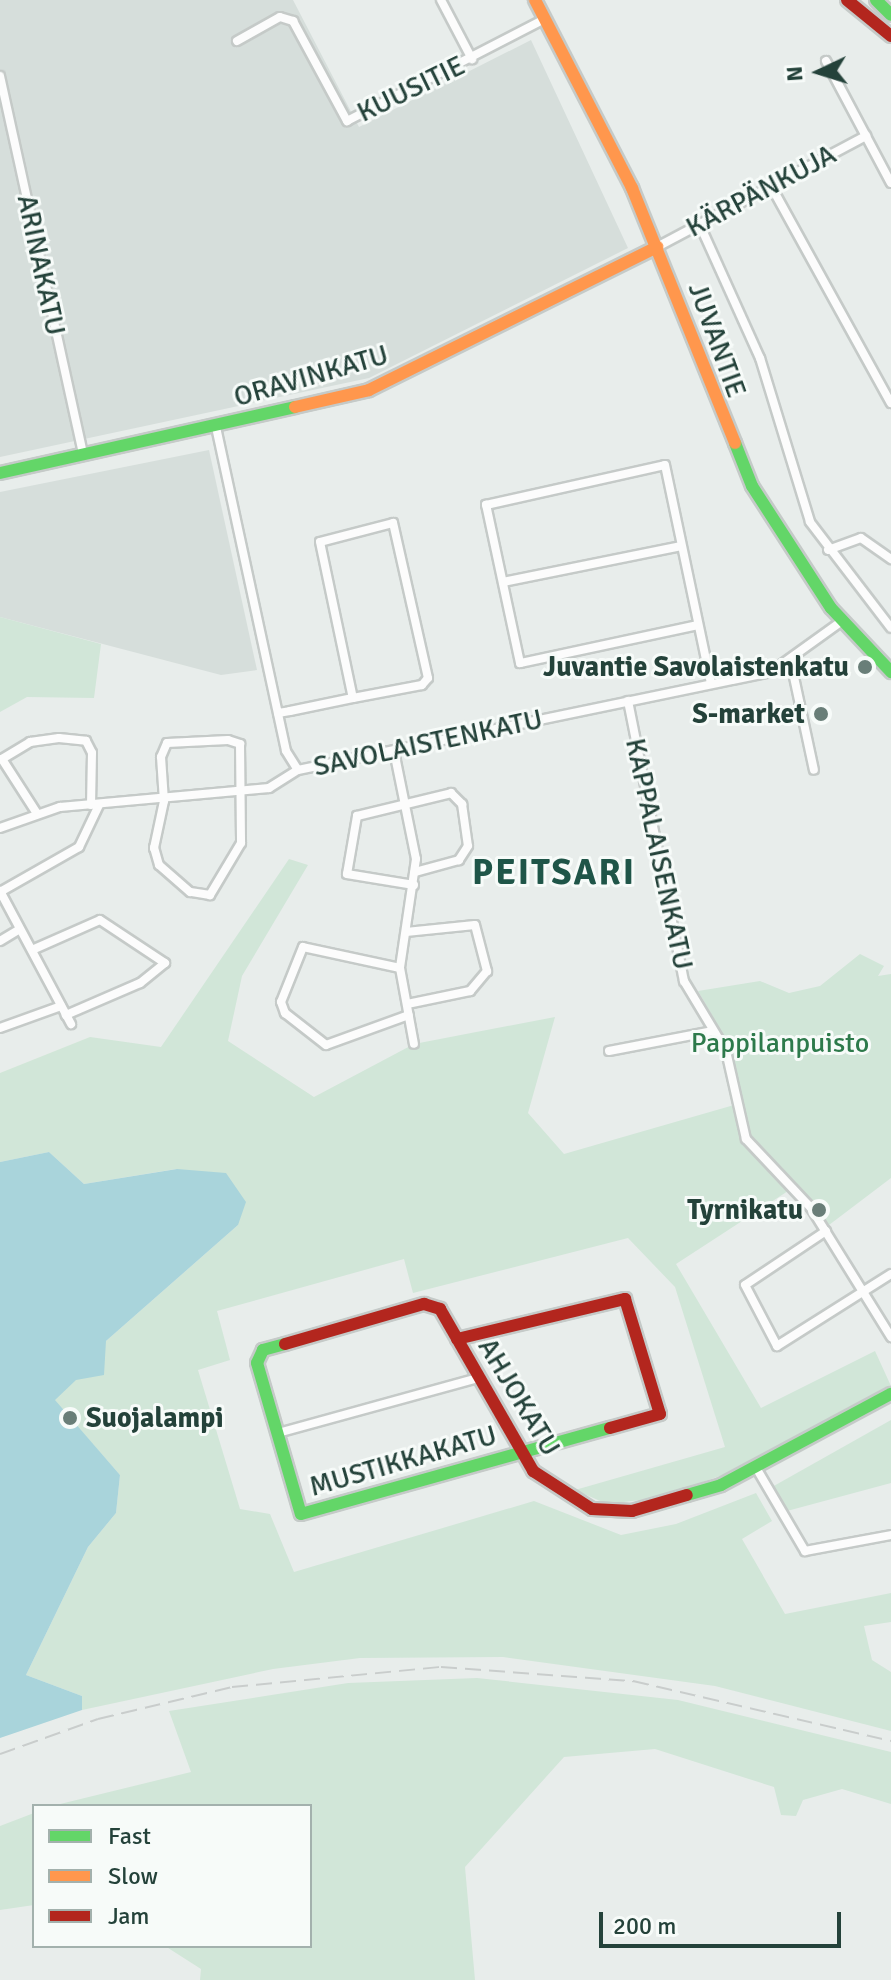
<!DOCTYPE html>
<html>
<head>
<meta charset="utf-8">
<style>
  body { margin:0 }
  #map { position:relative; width:891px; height:1980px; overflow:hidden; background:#e8edeb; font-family:Signika,sans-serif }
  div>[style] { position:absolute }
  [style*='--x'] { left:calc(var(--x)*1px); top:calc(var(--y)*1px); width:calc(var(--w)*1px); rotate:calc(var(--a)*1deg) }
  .built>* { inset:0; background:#d6dedb }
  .green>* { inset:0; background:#d1e6d8 }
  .water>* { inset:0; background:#a9d4db }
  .roads { filter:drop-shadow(2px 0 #c5cac8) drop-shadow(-2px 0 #c5cac8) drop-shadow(0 2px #c5cac8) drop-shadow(0 -2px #c5cac8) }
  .street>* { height:8px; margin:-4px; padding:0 4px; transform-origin:4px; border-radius:4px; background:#fcfcfc }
  .fast>* { height:12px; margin:-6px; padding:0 6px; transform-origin:6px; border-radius:6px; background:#63d668 }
  .slow>* { height:12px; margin:-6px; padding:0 6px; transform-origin:6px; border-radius:6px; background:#ff974d }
  .jam>* { height:12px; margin:-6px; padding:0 6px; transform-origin:6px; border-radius:6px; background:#b3261e }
  .rail>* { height:2px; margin-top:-1px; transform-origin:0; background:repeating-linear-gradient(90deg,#c9cdcc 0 16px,transparent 0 24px) }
  .dots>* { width:22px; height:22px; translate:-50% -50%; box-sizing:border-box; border:4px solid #f7fbf9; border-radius:50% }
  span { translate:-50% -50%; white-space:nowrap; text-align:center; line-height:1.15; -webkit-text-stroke:6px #f7fbf9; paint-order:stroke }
  .street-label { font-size:28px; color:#24423a }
  .poi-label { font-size:28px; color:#24423a; font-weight:700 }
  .right { translate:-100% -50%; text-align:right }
  .left { translate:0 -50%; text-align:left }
  .park-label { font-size:28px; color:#2d7a4b }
  .district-label { font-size:36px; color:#1f5548; font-weight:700; letter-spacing:2px }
  .legend { position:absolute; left:32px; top:1804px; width:280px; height:144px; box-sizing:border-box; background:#f7fbf9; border:2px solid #a3b1ad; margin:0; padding:10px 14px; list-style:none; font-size:24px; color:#24423a }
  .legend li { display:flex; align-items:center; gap:16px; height:40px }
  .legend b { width:40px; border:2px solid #a3b1ad }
  .north { position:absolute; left:779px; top:32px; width:80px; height:80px; -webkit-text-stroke:6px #f7fbf9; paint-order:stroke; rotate:266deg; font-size:22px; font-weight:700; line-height:32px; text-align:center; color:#24423a }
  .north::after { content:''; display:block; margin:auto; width:28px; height:36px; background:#24423a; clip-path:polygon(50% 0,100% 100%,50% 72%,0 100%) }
  .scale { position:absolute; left:599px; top:1912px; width:242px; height:36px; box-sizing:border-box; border:4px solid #24423a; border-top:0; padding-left:10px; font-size:24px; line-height:28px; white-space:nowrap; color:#24423a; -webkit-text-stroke:6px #f7fbf9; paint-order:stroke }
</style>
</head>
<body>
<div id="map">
  <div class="built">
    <div style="clip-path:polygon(0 0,293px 0,359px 127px,531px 40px,628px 248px,369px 378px,0 457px)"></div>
    <div style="clip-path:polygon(209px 450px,257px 670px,221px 675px,0 617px,0 492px)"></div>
  </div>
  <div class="green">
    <div style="clip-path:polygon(0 617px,101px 644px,94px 698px,27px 697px,0 712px)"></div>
    <div style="clip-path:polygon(289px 859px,308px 865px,242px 976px,228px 1041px,314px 1097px,414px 1044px,555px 1017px,528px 1113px,564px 1154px,741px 1103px,728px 1043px,698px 991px,760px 981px,789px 993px,820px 986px,860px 954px,884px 966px,878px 976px,891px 974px,891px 1178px,829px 1225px,788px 1191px,676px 1264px,761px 1408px,875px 1351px,891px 1386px,754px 1464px,657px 1498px,607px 1504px,575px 1490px,725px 1447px,675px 1287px,628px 1238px,413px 1293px,404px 1259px,217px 1311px,230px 1360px,198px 1370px,240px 1509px,270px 1514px,294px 1572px,534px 1501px,621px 1535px,676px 1524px,756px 1493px,772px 1521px,742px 1539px,785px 1614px,891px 1593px,891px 1622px,864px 1626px,872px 1660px,891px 1672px,891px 1731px,715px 1686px,503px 1657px,360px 1658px,273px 1669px,82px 1710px,82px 1696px,26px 1675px,88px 1547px,116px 1513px,120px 1475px,54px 1400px,106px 1341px,238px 1225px,176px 1169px,84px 1184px,49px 1152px,0 1162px,0 1073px,90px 1037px,161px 1047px)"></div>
    <div style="clip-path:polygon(891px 1420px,891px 1483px,787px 1511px,772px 1487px)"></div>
    <div style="clip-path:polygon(477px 1678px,678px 1700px,891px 1752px,891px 1804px,842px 1789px,803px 1800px,796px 1816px,781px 1815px,774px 1787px,655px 1749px,564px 1757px,465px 1867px,475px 1980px,200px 1980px,201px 1969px,165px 1946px,310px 1946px,310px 1806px,52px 1806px,191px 1772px,169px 1711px,348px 1683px)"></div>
    <div style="clip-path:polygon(34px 1813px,34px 1905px,0 1910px,0 1826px)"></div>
  </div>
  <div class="water">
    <div style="clip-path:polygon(49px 1152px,84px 1184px,177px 1169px,226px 1173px,246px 1202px,238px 1225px,106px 1341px,104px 1375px,76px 1380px,55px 1400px,120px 1475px,116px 1513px,88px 1547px,26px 1675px,82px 1696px,82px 1710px,0 1738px,0 1162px)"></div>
  </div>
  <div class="roads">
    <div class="street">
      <div style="--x:441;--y:0;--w:67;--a:62.3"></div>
      <div style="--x:237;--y:41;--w:49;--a:-29.2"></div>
      <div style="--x:280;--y:17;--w:14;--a:17"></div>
      <div style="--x:293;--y:21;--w:114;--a:61.6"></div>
      <div style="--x:347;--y:121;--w:223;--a:-27.3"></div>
      <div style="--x:826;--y:61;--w:138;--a:62"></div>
      <div style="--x:0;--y:76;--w:388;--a:77.6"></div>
      <div style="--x:771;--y:186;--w:248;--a:61.1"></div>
      <div style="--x:699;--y:223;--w:148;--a:65.7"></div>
      <div style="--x:760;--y:358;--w:171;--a:73"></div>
      <div style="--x:810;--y:522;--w:133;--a:52.6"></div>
      <div style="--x:657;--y:247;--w:237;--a:-28"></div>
      <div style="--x:216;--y:427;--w:331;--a:77.8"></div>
      <div style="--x:286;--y:751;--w:22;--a:58"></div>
      <div style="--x:298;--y:770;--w:483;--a:-11.7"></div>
      <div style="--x:771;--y:672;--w:87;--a:-35.7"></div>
      <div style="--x:828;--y:550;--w:35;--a:-20"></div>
      <div style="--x:861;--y:538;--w:37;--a:35"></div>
      <div style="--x:503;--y:582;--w:182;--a:-11.4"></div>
      <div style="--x:698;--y:625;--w:182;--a:167.9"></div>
      <div style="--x:520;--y:663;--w:162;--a:-102.1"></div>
      <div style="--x:486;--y:505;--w:183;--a:-12.6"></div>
      <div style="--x:665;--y:465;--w:223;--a:78.1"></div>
      <div style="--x:791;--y:663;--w:109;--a:77.9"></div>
      <div style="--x:628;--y:701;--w:286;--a:78.7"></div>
      <div style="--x:684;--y:981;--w:82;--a:59"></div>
      <div style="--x:726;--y:1051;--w:90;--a:77.2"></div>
      <div style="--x:746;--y:1139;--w:95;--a:46.7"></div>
      <div style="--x:811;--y:1208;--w:152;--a:58.2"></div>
      <div style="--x:278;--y:713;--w:12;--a:-9"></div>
      <div style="--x:290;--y:711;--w:64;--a:-11.7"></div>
      <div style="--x:353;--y:698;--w:70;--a:-10.7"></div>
      <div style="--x:422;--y:685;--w:9;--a:-49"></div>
      <div style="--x:428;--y:678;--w:159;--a:-102.7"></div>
      <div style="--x:393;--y:523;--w:75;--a:165.4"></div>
      <div style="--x:320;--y:542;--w:159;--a:78.1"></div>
      <div style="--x:228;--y:740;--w:13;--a:18"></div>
      <div style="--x:240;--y:744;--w:99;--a:89.4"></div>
      <div style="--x:241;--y:843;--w:61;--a:120.8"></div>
      <div style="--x:210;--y:895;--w:20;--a:-171"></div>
      <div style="--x:190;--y:892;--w:41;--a:-138.9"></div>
      <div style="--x:159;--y:865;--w:18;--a:-106"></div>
      <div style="--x:154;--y:848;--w:48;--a:-78"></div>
      <div style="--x:164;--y:801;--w:44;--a:-93.9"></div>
      <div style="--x:161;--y:757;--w:15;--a:-67"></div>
      <div style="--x:167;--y:743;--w:61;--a:-2.8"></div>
      <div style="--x:394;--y:751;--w:110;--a:78.5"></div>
      <div style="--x:416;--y:859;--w:110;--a:98.4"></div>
      <div style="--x:400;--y:968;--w:77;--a:79.6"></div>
      <div style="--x:36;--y:812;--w:63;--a:-122.7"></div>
      <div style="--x:2;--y:759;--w:33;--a:-31"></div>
      <div style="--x:30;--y:742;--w:29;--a:-8"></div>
      <div style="--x:59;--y:738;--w:27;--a:6"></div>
      <div style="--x:86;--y:741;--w:13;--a:63"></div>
      <div style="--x:92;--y:753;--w:52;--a:91.1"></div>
      <div style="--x:0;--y:828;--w:64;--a:-19.3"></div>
      <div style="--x:60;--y:807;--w:210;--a:-5.2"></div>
      <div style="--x:269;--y:788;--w:34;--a:-32"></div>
      <div style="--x:414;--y:885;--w:68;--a:-170.7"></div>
      <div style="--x:347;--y:874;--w:59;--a:-80.2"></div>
      <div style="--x:357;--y:816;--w:97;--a:-13.7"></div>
      <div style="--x:451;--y:793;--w:16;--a:45"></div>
      <div style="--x:462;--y:804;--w:42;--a:81.9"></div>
      <div style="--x:468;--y:846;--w:17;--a:123"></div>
      <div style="--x:459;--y:860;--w:46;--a:164.7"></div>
      <div style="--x:0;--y:891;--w:151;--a:61.9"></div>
      <div style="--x:0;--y:892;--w:91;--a:-29.7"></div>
      <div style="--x:79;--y:847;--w:47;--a:-64.5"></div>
      <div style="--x:406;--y:932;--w:69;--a:-5.8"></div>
      <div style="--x:475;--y:925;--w:48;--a:75.4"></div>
      <div style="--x:487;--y:971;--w:26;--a:130"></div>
      <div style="--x:470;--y:991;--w:64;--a:168.3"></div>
      <div style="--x:0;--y:941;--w:23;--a:-31"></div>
      <div style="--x:32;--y:950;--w:74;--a:-23.8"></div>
      <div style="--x:100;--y:920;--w:78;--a:33.5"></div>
      <div style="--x:165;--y:963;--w:32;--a:141"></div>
      <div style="--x:140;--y:983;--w:81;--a:156.6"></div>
      <div style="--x:400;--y:968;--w:99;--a:-167.8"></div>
      <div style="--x:303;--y:947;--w:59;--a:111.8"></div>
      <div style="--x:281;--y:1002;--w:12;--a:70"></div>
      <div style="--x:285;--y:1013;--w:52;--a:38"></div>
      <div style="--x:326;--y:1045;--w:88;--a:-19.9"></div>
      <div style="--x:0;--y:1028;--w:65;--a:-19.8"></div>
      <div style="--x:609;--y:1051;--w:106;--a:-10.9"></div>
      <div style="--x:826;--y:1231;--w:97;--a:146.3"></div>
      <div style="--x:745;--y:1285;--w:69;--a:62.3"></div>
      <div style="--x:777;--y:1346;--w:135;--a:-32.3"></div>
      <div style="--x:278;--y:1433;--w:207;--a:-15.4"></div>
      <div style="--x:758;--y:1471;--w:93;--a:59.6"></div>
      <div style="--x:805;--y:1551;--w:87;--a:-10.5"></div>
    </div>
    <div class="fast">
      <div style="--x:876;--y:0;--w:21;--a:45"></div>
      <div style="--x:735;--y:443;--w:46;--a:68.4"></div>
      <div style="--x:752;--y:486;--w:145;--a:57.1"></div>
      <div style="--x:831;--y:608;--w:88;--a:46.8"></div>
      <div style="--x:0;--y:473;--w:302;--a:-12.6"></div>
      <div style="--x:285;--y:1344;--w:23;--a:165"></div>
      <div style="--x:263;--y:1350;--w:14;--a:115"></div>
      <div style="--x:257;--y:1363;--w:157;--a:73.8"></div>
      <div style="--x:301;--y:1514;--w:321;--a:-15.6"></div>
      <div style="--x:687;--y:1495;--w:35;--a:-16"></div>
      <div style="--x:721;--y:1485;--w:193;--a:-28.2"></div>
    </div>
    <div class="slow">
      <div style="--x:535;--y:0;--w:212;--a:62.7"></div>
      <div style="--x:632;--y:188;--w:275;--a:68"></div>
      <div style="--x:295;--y:407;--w:76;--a:-12.9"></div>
      <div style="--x:369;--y:390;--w:322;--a:-26.4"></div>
    </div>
    <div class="jam">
      <div style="--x:847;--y:0;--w:57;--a:39.3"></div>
      <div style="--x:457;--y:1339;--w:173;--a:-13.4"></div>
      <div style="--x:625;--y:1299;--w:120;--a:73.1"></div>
      <div style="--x:660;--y:1414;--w:52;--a:164.4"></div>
      <div style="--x:285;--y:1344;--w:145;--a:-16.1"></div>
      <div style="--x:424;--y:1304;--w:17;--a:17"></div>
      <div style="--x:440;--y:1309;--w:187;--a:60.1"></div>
      <div style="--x:533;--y:1471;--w:70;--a:32.8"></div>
      <div style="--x:592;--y:1509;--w:40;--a:2.9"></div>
      <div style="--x:632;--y:1511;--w:57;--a:-16.2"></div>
    </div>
  </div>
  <div class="rail">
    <div style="--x:0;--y:1754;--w:104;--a:-19.7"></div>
    <div style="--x:98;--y:1719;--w:138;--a:-13.4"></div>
    <div style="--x:232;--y:1687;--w:210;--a:-5.5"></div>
    <div style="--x:441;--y:1667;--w:193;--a:4.2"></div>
    <div style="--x:633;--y:1681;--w:265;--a:13.1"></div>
  </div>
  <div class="dots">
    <div style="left:865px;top:667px;background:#697e78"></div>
    <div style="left:821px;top:714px;background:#697e78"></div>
    <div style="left:819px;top:1210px;background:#697e78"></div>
    <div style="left:70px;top:1418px;background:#697e78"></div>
  </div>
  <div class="street-label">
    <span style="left:411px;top:89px;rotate:-26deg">KUUSITIE</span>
    <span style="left:761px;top:191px;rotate:-28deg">KÄRPÄNKUJA</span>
    <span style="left:41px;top:265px;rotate:78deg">ARINAKATU</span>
    <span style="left:717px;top:340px;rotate:70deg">JUVANTIE</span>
    <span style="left:311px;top:376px;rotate:-16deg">ORAVINKATU</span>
    <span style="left:428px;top:743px;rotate:-12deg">SAVOLAISTENKATU</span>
    <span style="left:659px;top:854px;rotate:78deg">KAPPALAISENKATU</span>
    <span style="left:519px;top:1397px;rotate:59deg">AHJOKATU</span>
    <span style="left:403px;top:1461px;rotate:-16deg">MUSTIKKAKATU</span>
  </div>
  <div class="poi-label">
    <span class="right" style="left:849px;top:667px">Juvantie Savolaistenkatu</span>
    <span class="right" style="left:805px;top:714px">S-market</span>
    <span class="right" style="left:803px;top:1210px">Tyrnikatu</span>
    <span class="left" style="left:86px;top:1418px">Suojalampi</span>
  </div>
  <div class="park-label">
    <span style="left:780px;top:1043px">Pappilanpuisto</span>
  </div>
  <div class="district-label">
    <span style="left:554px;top:873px">PEITSARI</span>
  </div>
  <ul class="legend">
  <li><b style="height:10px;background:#63d668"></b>Fast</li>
  <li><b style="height:10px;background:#ff974d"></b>Slow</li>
  <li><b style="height:10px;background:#b3261e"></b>Jam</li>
  </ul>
  <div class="north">N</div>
  <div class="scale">200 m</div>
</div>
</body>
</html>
